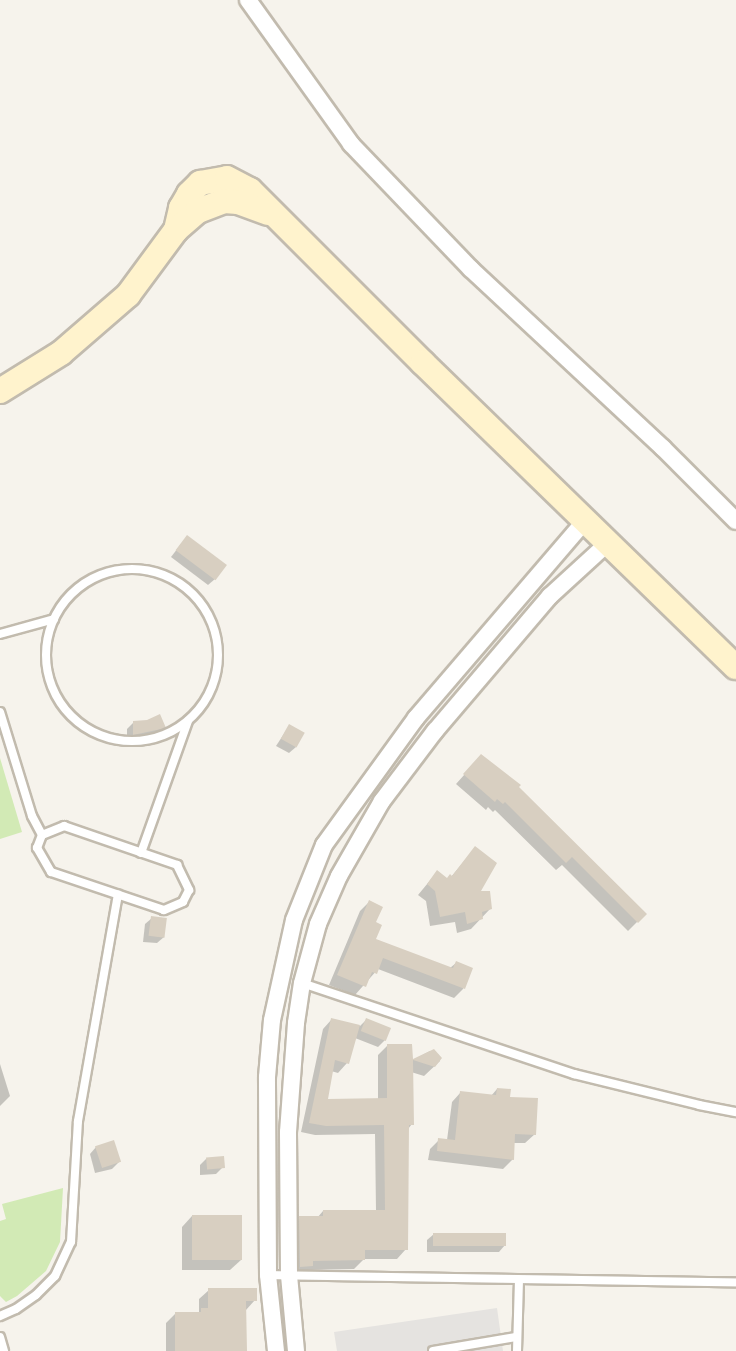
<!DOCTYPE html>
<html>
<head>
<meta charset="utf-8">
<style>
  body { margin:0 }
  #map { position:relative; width:736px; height:1351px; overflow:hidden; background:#f6f3ec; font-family:Cabin,sans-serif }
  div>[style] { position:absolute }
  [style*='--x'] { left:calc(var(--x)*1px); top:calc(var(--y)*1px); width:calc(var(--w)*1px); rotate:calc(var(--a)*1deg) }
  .green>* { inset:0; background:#d2eab5 }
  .parking>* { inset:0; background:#e5e3e0 }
  .shadow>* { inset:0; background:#0003 }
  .building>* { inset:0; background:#d8cfc1; transform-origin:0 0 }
  .roads { filter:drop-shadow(2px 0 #c2bbae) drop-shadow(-2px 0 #c2bbae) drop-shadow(0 2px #c2bbae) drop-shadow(0 -2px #c2bbae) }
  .lane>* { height:8px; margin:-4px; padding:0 4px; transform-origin:4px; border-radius:4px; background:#fff }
  .lane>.ring { margin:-4px; padding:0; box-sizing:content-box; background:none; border:8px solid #fff; border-radius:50% }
  .street>* { height:16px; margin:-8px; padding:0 8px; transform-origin:8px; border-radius:8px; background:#fff }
  .secondary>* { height:24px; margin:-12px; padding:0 12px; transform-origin:12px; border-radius:12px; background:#fff3cd }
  span { translate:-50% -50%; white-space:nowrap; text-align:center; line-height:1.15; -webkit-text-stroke:6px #fff; paint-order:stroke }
</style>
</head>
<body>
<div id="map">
  <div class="green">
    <div style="clip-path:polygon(0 758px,22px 832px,0 839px)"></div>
    <div style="clip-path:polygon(63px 1188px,60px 1242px,46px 1271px,17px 1296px,6px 1302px,0 1296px,0 1221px,6px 1219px,2px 1204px)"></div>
  </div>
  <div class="parking">
    <div style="clip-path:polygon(497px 1308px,503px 1351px,337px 1351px,334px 1332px)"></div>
  </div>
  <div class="shadow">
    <div style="clip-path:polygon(181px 544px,215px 579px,208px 585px,171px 557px)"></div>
    <div style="clip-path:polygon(134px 722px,164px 727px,158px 734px,127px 741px,127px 729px)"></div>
    <div style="clip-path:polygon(289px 726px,296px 747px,289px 753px,276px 746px)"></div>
    <div style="clip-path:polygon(473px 765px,517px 787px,645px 914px,628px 931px,562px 865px,556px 870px,495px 810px,493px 812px,488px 807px,486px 810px,456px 784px)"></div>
    <div style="clip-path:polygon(475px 848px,478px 893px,490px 909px,471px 929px,457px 933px,455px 922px,430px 926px,426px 901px,418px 895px,437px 872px,447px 879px,451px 877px)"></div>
    <div style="clip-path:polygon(369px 902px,374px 923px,374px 940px,450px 968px,456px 963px,471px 968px,463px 989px,454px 998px,378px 969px,355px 995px,329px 985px,360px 911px)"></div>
    <div style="clip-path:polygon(152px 918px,164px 937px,157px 943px,143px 942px,145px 924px)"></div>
    <div style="clip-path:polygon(332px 1019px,360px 1026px,366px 1020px,385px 1040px,378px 1047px,355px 1038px,347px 1063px,338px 1073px,331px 1071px,326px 1101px,378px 1100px,378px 1055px,387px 1046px,411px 1061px,430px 1051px,439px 1055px,440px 1061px,424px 1076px,411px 1072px,412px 1124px,408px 1129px,406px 1249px,397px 1259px,364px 1259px,354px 1269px,308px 1270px,302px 1275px,291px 1275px,291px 1227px,300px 1218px,317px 1218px,323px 1211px,376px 1212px,375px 1134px,315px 1135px,301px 1132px,323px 1029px)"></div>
    <div style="clip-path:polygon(0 1064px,10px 1096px,0 1106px)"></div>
    <div style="clip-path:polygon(497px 1089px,509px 1098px,535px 1134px,525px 1143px,513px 1143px,513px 1159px,503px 1169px,428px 1160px,430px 1149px,439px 1140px,447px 1140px,452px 1102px,461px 1092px,491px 1096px)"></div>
    <div style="clip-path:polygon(96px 1147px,119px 1162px,112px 1169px,95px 1173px,90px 1154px)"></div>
    <div style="clip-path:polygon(207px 1158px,223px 1167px,216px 1174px,200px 1175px,200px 1165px)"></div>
    <div style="clip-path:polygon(192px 1216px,241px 1260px,230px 1270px,182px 1270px,182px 1227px)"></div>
    <div style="clip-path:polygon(434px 1234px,505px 1245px,499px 1252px,427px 1252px,427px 1240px)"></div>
    <div style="clip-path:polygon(209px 1290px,255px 1300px,246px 1310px,245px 1351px,166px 1351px,166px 1323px,175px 1314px,199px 1312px,199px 1299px)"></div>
  </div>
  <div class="building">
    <div style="left:187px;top:535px;width:50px;height:19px;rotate:37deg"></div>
    <div style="clip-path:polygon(160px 714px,166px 728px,133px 735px,133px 721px,147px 720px)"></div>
    <div style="left:289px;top:724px;width:18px;height:17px;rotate:29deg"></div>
    <div style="clip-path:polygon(481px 754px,521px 785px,519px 787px,647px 914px,638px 923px,572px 857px,566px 863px,505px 802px,503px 804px,497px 799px,495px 802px,463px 774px)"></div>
    <div style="clip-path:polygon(475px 846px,497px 863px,481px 891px,490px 891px,492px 909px,482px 912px,483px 919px,467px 924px,465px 912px,440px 917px,435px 891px,427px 884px,437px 870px,447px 878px,450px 874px,452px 876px)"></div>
    <div style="clip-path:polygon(369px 900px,383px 907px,376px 922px,382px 925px,376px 939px,453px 968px,456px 961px,473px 968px,465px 989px,383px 958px,377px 974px,372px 972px,366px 987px,337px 975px)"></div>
    <div style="left:151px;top:916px;width:16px;height:20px;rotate:7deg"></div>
    <div style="clip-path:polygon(331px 1018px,360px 1025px,349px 1064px,335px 1060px,328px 1099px,387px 1098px,387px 1044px,412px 1044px,413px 1059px,434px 1049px,442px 1058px,435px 1067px,413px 1060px,414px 1125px,409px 1125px,408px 1250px,365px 1250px,365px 1260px,313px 1261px,313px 1266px,300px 1267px,299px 1216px,323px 1216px,323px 1210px,385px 1210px,384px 1125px,326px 1126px,309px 1123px)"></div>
    <div style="left:366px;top:1018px;width:27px;height:14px;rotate:22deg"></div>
    <div style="clip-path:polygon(497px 1088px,511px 1089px,510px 1097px,538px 1098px,536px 1135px,515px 1134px,514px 1160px,437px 1151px,438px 1138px,455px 1140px,460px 1091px,496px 1095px)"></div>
    <div style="left:114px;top:1140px;width:23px;height:20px;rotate:72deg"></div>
    <div style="left:224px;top:1156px;width:12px;height:18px;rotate:85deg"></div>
    <div style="left:192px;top:1215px;width:50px;height:45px"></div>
    <div style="left:433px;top:1233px;width:73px;height:13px"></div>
    <div style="clip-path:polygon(208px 1288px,257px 1288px,257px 1301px,246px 1301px,247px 1351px,175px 1351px,175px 1312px,201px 1312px,201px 1308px,208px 1308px)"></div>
  </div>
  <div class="roads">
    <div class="lane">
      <div class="ring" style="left:46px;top:569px;width:164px;height:164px"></div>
      <div style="--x:0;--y:634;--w:56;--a:-15.5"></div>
      <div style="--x:0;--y:712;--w:109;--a:72.9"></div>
      <div style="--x:32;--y:816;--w:21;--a:62"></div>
      <div style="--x:64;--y:826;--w:120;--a:19"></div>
      <div style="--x:177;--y:865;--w:28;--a:64"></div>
      <div style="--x:189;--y:890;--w:13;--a:117"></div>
      <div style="--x:183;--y:902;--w:21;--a:157"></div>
      <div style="--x:164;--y:910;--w:119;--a:-161.4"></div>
      <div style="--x:51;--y:872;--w:28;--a:-120"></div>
      <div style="--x:37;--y:848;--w:14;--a:-69"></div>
      <div style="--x:42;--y:835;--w:24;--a:-22"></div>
      <div style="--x:141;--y:853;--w:140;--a:-70.4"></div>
      <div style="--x:302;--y:983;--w:287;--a:18.5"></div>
      <div style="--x:574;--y:1074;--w:129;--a:13.9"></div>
      <div style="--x:699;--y:1105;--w:38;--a:11"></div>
      <div style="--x:268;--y:1275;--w:468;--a:0.9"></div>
      <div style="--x:0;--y:1316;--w:17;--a:-24"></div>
      <div style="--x:16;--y:1309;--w:24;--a:-35"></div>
      <div style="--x:36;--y:1295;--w:27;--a:-45"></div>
      <div style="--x:55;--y:1276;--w:38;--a:-65"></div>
      <div style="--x:71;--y:1242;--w:121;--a:-86.7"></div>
      <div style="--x:78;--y:1121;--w:230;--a:-80"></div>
      <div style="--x:0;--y:1337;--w:15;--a:74"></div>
      <div style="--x:433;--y:1351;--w:84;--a:-9.6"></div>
      <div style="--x:517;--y:1351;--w:71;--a:-88.4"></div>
    </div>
    <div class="street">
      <div style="--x:248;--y:0;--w:177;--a:54.4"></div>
      <div style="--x:351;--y:144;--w:173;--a:46.2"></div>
      <div style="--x:471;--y:269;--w:262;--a:43"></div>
      <div style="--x:663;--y:448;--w:103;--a:45"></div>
      <div style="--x:276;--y:1351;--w:76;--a:-96"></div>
      <div style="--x:268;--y:1275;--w:198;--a:-90.3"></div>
      <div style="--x:267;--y:1077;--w:57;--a:-85"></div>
      <div style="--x:272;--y:1020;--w:102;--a:-77.6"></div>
      <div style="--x:294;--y:920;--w:81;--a:-68.2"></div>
      <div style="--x:324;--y:845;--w:157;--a:-54.1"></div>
      <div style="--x:416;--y:718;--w:261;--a:-49.4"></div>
      <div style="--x:296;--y:1351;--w:75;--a:-95.3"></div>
      <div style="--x:289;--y:1276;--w:144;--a:-90.4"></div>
      <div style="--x:288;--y:1132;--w:109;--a:-85.8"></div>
      <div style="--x:296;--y:1023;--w:40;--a:-81.5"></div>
      <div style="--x:302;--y:983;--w:61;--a:-74.8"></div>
      <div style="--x:318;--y:924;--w:52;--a:-66.4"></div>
      <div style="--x:339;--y:876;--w:86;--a:-60.2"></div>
      <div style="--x:382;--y:801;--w:88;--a:-52.9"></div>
      <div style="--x:435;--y:731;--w:177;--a:-49.6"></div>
      <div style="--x:550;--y:596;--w:80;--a:-42.5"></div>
    </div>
    <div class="secondary">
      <div style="--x:176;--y:230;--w:23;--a:-77"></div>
      <div style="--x:181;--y:208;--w:16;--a:-60"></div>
      <div style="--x:189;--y:194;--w:16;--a:-45"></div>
      <div style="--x:200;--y:183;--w:27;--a:-10"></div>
      <div style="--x:227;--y:178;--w:26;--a:28"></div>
      <div style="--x:250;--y:190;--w:245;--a:45"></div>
      <div style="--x:423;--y:363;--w:436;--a:44.2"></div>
      <div style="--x:0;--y:391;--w:72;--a:-31.9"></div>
      <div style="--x:61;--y:353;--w:89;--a:-40.9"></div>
      <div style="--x:128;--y:295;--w:81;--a:-53.6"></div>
      <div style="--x:176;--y:230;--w:29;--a:-41"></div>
      <div style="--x:198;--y:211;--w:28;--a:-21"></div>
      <div style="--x:224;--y:201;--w:14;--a:4"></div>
      <div style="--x:238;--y:202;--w:32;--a:20"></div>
    </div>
  </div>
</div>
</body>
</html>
